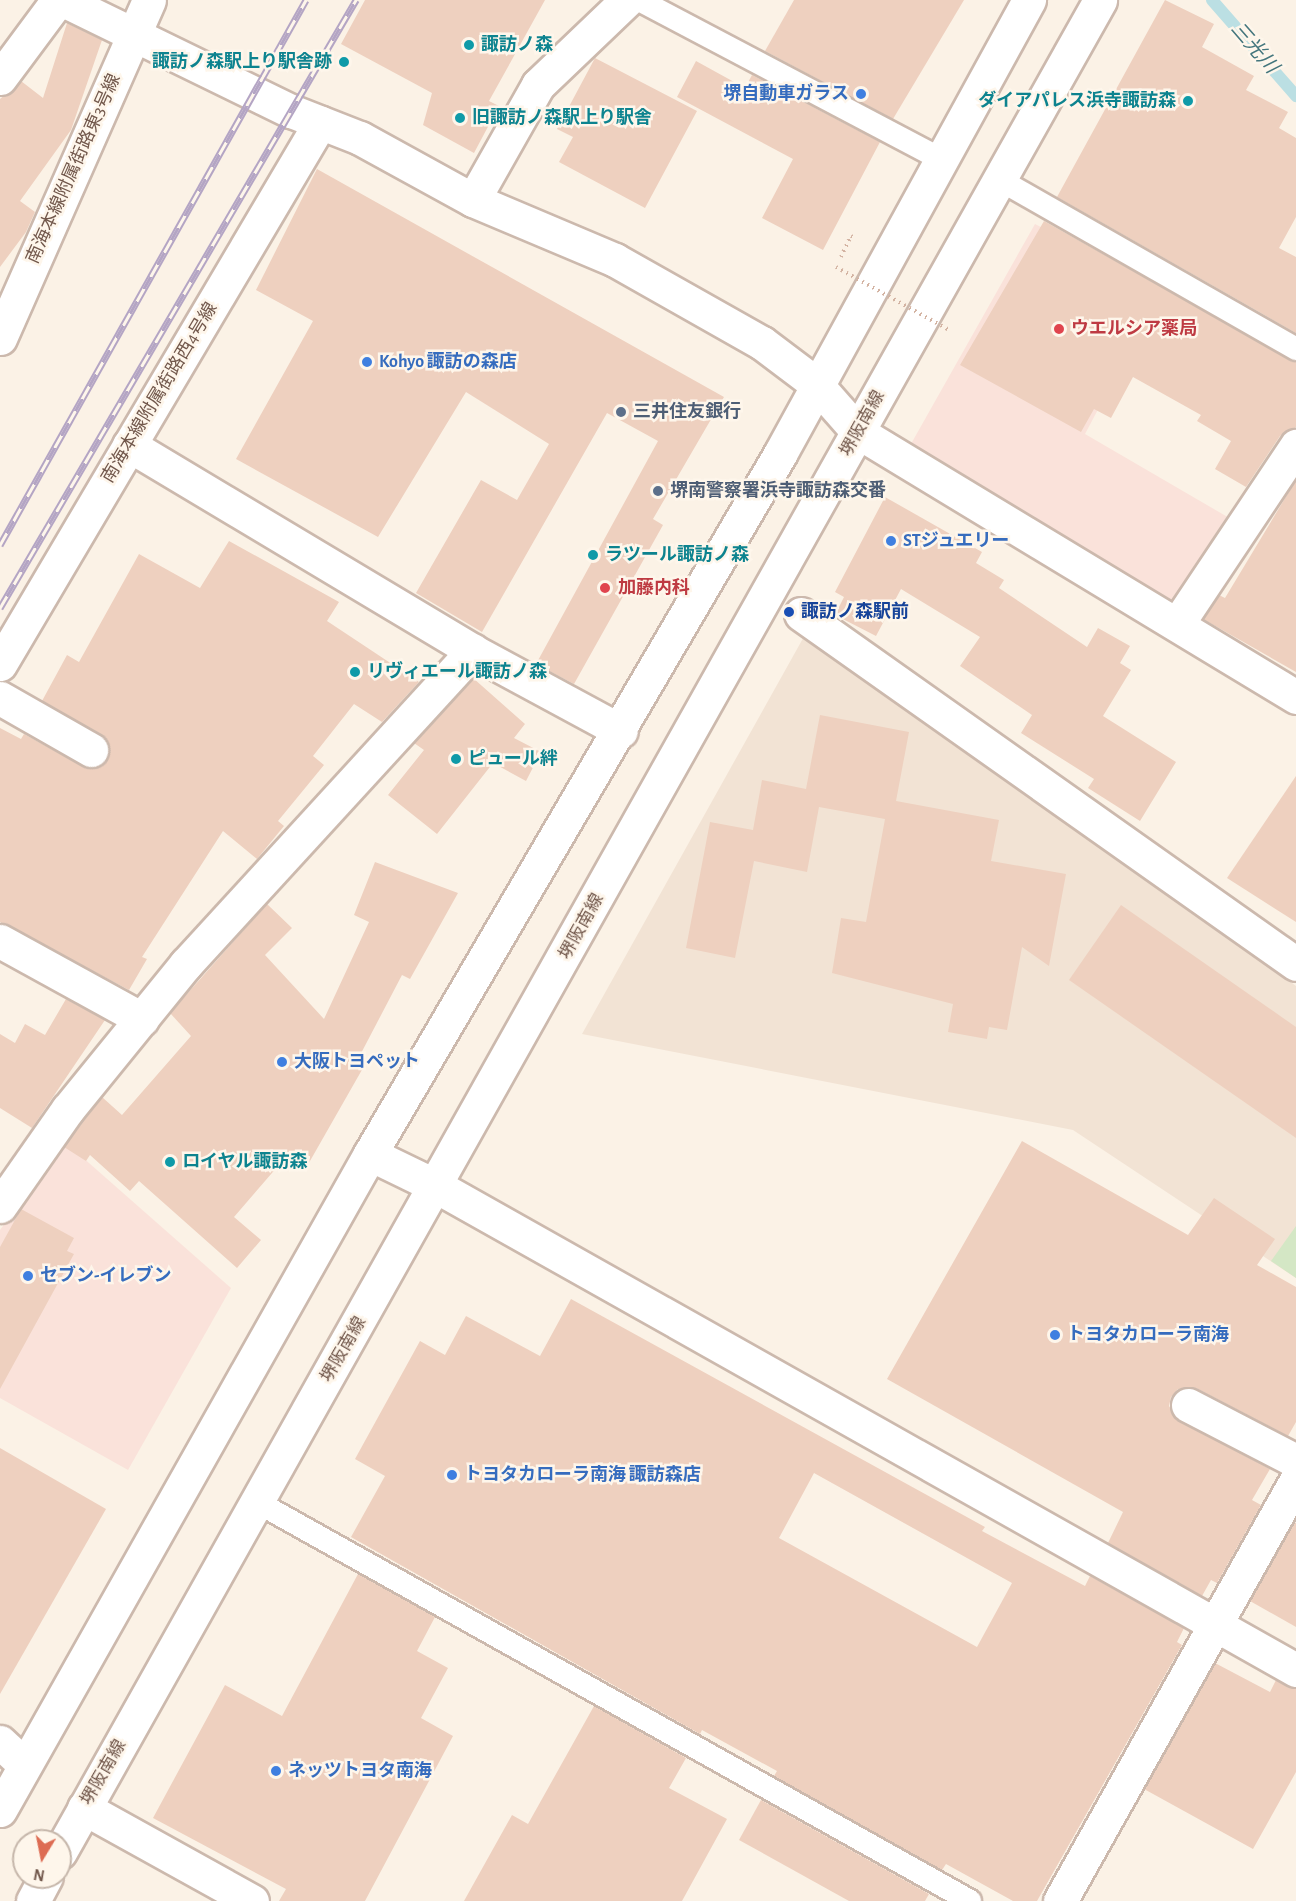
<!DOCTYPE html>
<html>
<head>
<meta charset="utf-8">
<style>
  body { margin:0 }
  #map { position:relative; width:1296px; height:1901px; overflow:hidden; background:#fbf2e6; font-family:"Alegreya Sans","Noto Sans JP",sans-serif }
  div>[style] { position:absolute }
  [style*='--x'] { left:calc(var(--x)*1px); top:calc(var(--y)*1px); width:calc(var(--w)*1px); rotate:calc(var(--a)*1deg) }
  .residential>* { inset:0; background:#f2e3d4 }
  .commercial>* { inset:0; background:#fae2da }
  .green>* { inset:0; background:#d4e7c5 }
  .stream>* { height:12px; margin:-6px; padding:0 6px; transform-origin:6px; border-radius:6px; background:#bbdfe3 }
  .building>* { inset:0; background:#eed0bf }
  .path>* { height:4px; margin-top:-2px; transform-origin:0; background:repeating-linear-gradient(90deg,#d3b3a2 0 1.5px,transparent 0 6px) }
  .roads { filter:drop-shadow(2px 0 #ccb9ad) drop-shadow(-2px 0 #ccb9ad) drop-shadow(0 2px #ccb9ad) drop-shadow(0 -2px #ccb9ad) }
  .service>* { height:22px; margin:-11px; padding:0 11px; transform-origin:11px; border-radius:11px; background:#fff }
  .minor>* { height:33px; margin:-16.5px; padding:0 16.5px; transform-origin:16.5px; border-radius:16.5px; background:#fff }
  .secondary>* { height:33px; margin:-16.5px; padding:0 16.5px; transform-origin:16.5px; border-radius:16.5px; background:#fff }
  .rail>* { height:7px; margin-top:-3.5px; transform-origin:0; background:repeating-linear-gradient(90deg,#fef6eb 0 14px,#b4a5c4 0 28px); box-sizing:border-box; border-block:2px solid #b4a5c4 }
  .path-bridge>* { height:4px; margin-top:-2px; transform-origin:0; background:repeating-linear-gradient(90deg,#d3b3a2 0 1.5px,transparent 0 6px) }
  .dots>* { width:16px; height:16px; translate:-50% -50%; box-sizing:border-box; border:3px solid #fef6eb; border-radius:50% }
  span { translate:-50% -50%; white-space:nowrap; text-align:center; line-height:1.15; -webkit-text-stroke:5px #fef6eb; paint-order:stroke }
  .culture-label { font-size:18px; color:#0d838f; font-weight:700 }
  .left { translate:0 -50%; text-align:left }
  .right { translate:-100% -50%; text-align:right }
  .shop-label { font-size:18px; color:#366cbe; font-weight:700 }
  .street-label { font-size:18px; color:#72584c }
  .health-label { font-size:18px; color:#be3a42; font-weight:700 }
  .service-label { font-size:18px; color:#4e5e75; font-weight:700 }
  .transit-label { font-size:18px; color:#164399; font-weight:700 }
  .water-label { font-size:20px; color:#44767d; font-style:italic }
  .north { position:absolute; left:12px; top:1829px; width:60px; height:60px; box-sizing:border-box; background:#fef6eb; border:2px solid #c6b7ab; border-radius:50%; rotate:190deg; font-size:16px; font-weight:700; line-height:24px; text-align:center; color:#72584c }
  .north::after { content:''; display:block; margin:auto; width:21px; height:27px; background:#dd6c53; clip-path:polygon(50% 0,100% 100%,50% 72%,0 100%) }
</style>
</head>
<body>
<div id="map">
  <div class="residential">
    <div style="clip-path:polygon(817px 630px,1296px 986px,1296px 1278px,1073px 1130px,582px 1034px,806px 633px)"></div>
  </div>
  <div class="commercial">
    <div style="clip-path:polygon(1035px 224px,1162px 289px,1085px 434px,1231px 519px,1180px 603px,1160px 606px,907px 451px)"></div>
    <div style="clip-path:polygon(64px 1141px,231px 1288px,128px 1470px,0 1398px,0 1230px)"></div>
  </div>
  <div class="green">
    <div style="clip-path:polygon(1296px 1226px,1296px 1278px,1271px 1261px)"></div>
  </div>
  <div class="stream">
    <div style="--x:1212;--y:0;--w:128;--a:48.8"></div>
  </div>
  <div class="building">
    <div style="clip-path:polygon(365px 0,545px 0,489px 101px,499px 106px,474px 153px,423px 125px,432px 93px,341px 44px)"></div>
    <div style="clip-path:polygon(794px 0,964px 0,893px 119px,765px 51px)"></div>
    <div style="clip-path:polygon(1165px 0,1214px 24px,1202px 47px,1254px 76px,1246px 90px,1288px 112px,1279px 128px,1296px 138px,1296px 217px,1279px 248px,1296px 257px,1296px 333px,1057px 197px)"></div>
    <div style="clip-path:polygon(67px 23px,102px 40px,71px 130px,20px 201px,35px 212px,26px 232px,0 267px,0 99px,21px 81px,43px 98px)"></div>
    <div style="clip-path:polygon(595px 58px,697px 111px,645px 208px,559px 162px,573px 137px,557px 129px)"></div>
    <div style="clip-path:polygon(696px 61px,745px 88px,752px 75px,880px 142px,823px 250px,762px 218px,793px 159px,677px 97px)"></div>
    <div style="clip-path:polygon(317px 169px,724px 397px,653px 519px,663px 525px,574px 684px,536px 664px,658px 441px,607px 413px,482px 632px,416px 593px,481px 480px,517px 500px,549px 444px,466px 392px,378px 537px,236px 459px,313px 321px,256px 290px)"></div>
    <div style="clip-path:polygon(1044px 221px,1296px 362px,1296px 427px,1280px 436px,1246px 487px,1215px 469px,1231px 441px,1197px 421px,1201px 415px,1133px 377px,1111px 418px,1094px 409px,1081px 432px,960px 365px)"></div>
    <div style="clip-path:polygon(1296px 480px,1296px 672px,1203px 619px,1219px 595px,1225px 598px)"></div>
    <div style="clip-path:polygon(885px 497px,982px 552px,976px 563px,1004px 580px,999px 588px,1087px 647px,1098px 628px,1130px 646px,1120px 663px,1131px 670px,1103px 716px,1176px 762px,1140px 821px,1088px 788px,1094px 779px,1021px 733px,1032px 715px,960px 666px,980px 637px,901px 589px,876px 636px,835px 615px,844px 597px,835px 592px)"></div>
    <div style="clip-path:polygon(229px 541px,339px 602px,327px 621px,419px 682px,382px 722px,354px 704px,313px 756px,324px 765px,278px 821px,284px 826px,257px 859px,223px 831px,142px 957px,147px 959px,129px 990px,0 922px,0 728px,21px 739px,24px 734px,82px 766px,101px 766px,110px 750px,107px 740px,42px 701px,67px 655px,79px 662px,139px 554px,200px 588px)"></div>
    <div style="clip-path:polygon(473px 678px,525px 724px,514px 738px,541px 752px,526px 781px,493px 763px,437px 834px,388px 795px,424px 750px,414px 743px)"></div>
    <div style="clip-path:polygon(820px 715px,909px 732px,896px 801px,999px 820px,991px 861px,1066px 874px,1049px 966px,1022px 947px,1007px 1030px,989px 1027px,987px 1039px,948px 1032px,953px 1004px,832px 973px,841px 918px,866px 922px,885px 819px,819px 807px,807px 872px,754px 861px,735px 958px,686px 948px,710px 822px,753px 830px,762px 780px,806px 789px)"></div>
    <div style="clip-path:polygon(1296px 776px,1296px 922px,1227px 878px)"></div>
    <div style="clip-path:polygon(375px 862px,458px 893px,410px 979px,402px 975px,357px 1061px,363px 1068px,306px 1168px,291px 1151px,234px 1217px,261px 1240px,237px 1268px,139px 1181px,130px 1191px,90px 1155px,86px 1161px,64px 1147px,102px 1097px,122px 1115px,191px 1036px,170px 1013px,267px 904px,292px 928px,265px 955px,324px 1019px,369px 922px,354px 915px)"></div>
    <div style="clip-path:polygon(1121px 905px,1296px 1027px,1296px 1138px,1069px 980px)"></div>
    <div style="clip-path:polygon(66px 999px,105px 1020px,32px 1128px,0 1108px,0 1034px,15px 1043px,25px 1024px,45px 1035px)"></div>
    <div style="clip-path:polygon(1022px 1141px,1188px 1235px,1214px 1198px,1275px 1239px,1257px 1265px,1296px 1287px,1296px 1422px,1288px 1436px,1196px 1388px,1178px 1389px,1171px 1397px,1169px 1406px,1179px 1421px,1270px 1469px,1252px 1500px,1261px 1505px,1217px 1583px,1211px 1580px,1202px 1596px,1108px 1543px,1123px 1512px,887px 1379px)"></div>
    <div style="clip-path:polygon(21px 1209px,74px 1238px,67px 1251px,74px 1254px,0 1389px,0 1247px)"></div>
    <div style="clip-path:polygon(evenodd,571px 1299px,985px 1527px,982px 1531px,1085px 1586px,1090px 1576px,1184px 1628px,1177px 1642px,1182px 1645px,1037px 1901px,1013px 1901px,946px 1864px,942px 1870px,774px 1776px,777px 1771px,702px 1730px,700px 1734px,351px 1537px,385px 1476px,355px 1459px,420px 1341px,445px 1355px,466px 1316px,540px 1356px,571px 1299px,814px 1473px,1012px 1583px,977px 1647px,779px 1538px,814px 1473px)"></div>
    <div style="clip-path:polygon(0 1448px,106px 1509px,0 1694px)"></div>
    <div style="clip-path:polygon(1294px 1522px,1296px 1523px,1296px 1627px,1250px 1601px)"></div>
    <div style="clip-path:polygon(358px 1574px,435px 1617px,417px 1651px,448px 1668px,421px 1718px,453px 1736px,365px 1901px,279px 1901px,286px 1889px,153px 1818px,225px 1685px,282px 1716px)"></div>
    <div style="clip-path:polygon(1215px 1663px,1270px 1692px,1276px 1680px,1296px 1689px,1296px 1772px,1253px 1849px,1144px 1789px)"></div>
    <div style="clip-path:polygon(594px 1706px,686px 1758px,669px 1788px,727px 1819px,682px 1901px,464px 1901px,512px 1815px,528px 1824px)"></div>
    <div style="clip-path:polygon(761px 1800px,929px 1894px,925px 1901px,849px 1901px,739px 1840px)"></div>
  </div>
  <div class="path">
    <div style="--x:841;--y:257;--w:23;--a:-65"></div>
    <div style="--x:851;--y:236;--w:4;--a:27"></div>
  </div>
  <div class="roads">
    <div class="service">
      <div style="--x:639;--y:0;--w:344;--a:27.8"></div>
      <div style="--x:1000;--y:180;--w:341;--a:29.7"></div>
      <div style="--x:257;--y:1502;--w:817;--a:29.23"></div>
    </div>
    <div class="minor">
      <div style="--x:63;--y:0;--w:254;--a:26"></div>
      <div style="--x:291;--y:111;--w:74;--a:21.4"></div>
      <div style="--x:360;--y:138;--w:129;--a:28.8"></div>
      <div style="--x:473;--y:200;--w:154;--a:22.9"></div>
      <div style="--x:615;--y:260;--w:169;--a:29.5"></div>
      <div style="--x:762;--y:343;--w:66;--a:37"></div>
      <div style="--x:815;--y:383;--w:65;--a:48.7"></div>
      <div style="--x:858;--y:432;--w:512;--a:31.17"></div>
      <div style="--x:0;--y:78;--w:97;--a:-53.4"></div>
      <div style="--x:473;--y:200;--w:132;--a:-60.5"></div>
      <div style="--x:538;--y:85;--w:123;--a:-43.7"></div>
      <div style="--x:0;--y:338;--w:369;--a:-66.2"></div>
      <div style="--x:129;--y:445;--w:401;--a:30.9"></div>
      <div style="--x:473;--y:651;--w:168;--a:28.4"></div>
      <div style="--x:801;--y:614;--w:606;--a:35.26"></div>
      <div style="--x:1178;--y:623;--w:213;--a:-56.3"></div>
      <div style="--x:0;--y:664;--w:629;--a:-59.4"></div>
      <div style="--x:0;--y:698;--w:105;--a:29.7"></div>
      <div style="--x:0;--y:941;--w:162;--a:28.8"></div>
      <div style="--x:370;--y:1154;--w:73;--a:25.9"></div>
      <div style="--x:436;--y:1186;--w:987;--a:29.37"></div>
      <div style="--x:0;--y:1206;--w:118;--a:-55"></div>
      <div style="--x:68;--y:1109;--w:187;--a:-50.9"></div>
      <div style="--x:186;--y:964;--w:425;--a:-47.5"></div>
      <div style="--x:1188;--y:1405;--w:122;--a:27.4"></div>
      <div style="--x:0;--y:1742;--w:33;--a:43"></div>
      <div style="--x:84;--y:1808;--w:192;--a:29"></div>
      <div style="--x:1060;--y:1901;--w:482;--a:-60.7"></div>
    </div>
    <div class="secondary">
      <div style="--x:0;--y:1810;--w:753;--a:-60.58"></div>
      <div style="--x:370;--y:1154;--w:811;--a:-59.64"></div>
      <div style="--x:780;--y:454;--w:518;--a:-61.26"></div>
      <div style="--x:60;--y:1852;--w:2124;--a:-60.68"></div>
      <div style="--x:33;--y:1901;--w:27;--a:-62"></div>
    </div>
  </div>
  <div class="rail">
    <div style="--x:0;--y:545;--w:625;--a:-60.69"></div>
    <div style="--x:0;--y:608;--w:705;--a:-59.65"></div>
  </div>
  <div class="path-bridge">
    <div style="--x:836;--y:267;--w:129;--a:29.1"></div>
  </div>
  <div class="dots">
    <div style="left:469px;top:45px;background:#0f9aa8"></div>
    <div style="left:344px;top:62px;background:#0f9aa8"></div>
    <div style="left:861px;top:94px;background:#3f7fe0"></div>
    <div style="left:1188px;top:101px;background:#0f9aa8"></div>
    <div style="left:460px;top:118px;background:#0f9aa8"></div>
    <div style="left:1059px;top:329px;background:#e0444e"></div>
    <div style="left:367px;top:362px;background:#3f7fe0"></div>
    <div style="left:621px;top:412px;background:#5c6f8a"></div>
    <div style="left:658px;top:491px;background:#5c6f8a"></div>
    <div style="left:891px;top:541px;background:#3f7fe0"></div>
    <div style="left:593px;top:555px;background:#0f9aa8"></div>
    <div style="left:605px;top:588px;background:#e0444e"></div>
    <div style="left:789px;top:612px;background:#1a4fb4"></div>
    <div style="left:355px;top:672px;background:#0f9aa8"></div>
    <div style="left:456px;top:759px;background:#0f9aa8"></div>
    <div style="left:282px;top:1062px;background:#3f7fe0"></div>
    <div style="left:170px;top:1162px;background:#0f9aa8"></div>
    <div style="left:28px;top:1276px;background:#3f7fe0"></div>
    <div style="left:1055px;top:1335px;background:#3f7fe0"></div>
    <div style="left:452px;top:1475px;background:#3f7fe0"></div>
    <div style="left:276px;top:1771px;background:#3f7fe0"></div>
  </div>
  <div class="culture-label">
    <span class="left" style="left:481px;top:45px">諏訪ノ森</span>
    <span class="right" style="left:332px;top:62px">諏訪ノ森駅上り駅舎跡</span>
    <span class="right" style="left:1176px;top:101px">ダイアパレス浜寺諏訪森</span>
    <span class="left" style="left:472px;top:118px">旧諏訪ノ森駅上り駅舎</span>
    <span class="left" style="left:605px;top:555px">ラツール諏訪ノ森</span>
    <span class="left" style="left:367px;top:672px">リヴィエール諏訪ノ森</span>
    <span class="left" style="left:468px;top:759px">ピュール絆</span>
    <span class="left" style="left:182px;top:1162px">ロイヤル諏訪森</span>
  </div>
  <div class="shop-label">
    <span class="right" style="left:849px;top:94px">堺自動車ガラス</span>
    <span class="left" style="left:379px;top:362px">Kohyo 諏訪の森店</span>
    <span class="left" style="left:903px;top:541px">STジュエリー</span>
    <span class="left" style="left:294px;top:1062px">大阪トヨペット</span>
    <span class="left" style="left:40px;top:1276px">セブン-イレブン</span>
    <span class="left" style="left:1067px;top:1335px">トヨタカローラ南海</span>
    <span class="left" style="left:464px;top:1475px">トヨタカローラ南海 諏訪森店</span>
    <span class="left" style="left:288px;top:1771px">ネッツトヨタ南海</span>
  </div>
  <div class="street-label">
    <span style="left:74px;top:169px;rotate:-66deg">南海本線附属街路東3号線</span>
    <span style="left:160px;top:393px;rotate:-59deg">南海本線附属街路西4号線</span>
    <span style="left:863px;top:424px;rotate:-61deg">堺阪南線</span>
    <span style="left:582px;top:927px;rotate:-61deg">堺阪南線</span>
    <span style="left:344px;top:1350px;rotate:-60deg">堺阪南線</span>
    <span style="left:104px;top:1773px;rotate:-60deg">堺阪南線</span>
  </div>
  <div class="health-label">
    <span class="left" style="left:1071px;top:329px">ウエルシア薬局</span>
    <span class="left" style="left:618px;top:588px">加藤内科</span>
  </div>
  <div class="service-label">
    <span class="left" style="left:633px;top:412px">三井住友銀行</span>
    <span class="left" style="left:670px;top:491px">堺南警察署浜寺諏訪森交番</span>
  </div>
  <div class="transit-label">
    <span class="left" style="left:801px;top:612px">諏訪ノ森駅前</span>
  </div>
  <div class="water-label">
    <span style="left:1254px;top:48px;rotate:49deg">三光川</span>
  </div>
  <div class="north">N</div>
</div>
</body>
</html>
